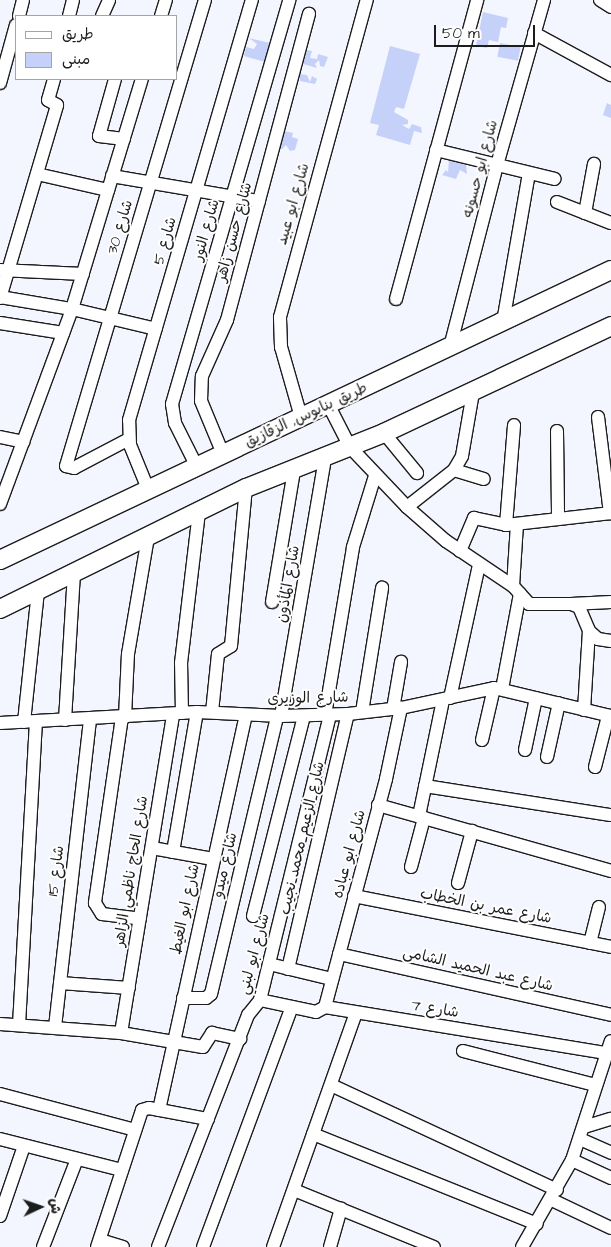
<!DOCTYPE html>
<html>
<head>
<meta charset="utf-8">
<style>
  body { margin:0 }
  #map { position:relative; width:611px; height:1247px; overflow:hidden; background:#f3f6fe; font-family:"Architects Daughter","Playpen Sans Arabic",sans-serif }
  div>[style] { position:absolute }
  [style*='--x'] { left:calc(var(--x)*1px); top:calc(var(--y)*1px); width:calc(var(--w)*1px); rotate:calc(var(--a)*1deg) }
  .building>* { inset:0; background:#c5d1f8; transform-origin:0 0 }
  .roads { filter:drop-shadow(1px 0 #1c1c1c) drop-shadow(-1px 0 #1c1c1c) drop-shadow(0 1px #1c1c1c) drop-shadow(0 -1px #1c1c1c) }
  .street>* { height:12px; margin:-6px; padding:0 6px; transform-origin:6px; border-radius:6px; background:#fff }
  .secondary>* { height:18px; margin:-9px; padding:0 9px; transform-origin:9px; border-radius:9px; background:#fff }
  span { translate:-50% -50%; white-space:nowrap; text-align:center; line-height:1.15; -webkit-text-stroke:4px #fff; paint-order:stroke }
  .street-label { font-size:15px; color:#1c1c1c }
  .legend { position:absolute; left:15px; top:15px; width:162px; height:65px; box-sizing:border-box; background:#fff; border:1px solid #a4a4a4; margin:0; padding:6px 9px; list-style:none; font-size:15px; color:#1c1c1c }
  .legend li { display:flex; align-items:center; gap:10px; height:25px }
  .legend b { width:25px; border:1px solid #a4a4a4 }
  .north { position:absolute; left:15px; top:1182px; width:50px; height:50px; -webkit-text-stroke:4px #fff; paint-order:stroke; rotate:87deg; font-size:14px; font-weight:700; line-height:20px; text-align:center; color:#1c1c1c }
  .north::after { content:''; display:block; margin:auto; width:18px; height:22px; background:#1c1c1c; clip-path:polygon(50% 0,100% 100%,50% 72%,0 100%) }
  .scale { position:absolute; left:434px; top:25px; width:101px; height:22px; box-sizing:border-box; border:2px solid #1c1c1c; border-top:0; padding-left:6px; font-size:15px; line-height:18px; white-space:nowrap; color:#1c1c1c; -webkit-text-stroke:4px #fff; paint-order:stroke }
</style>
</head>
<body>
<div id="map">
  <div class="building">
    <div style="clip-path:polygon(483px 12px,508px 18px,506px 28px,501px 27px,498px 42px,489px 40px,487px 48px,476px 46px)"></div>
    <div style="clip-path:polygon(249px 38px,270px 43px,265px 62px,244px 56px,246px 47px,254px 49px,257px 44px)"></div>
    <div style="left:500px;top:43px;width:21px;height:14px;rotate:11deg"></div>
    <div style="clip-path:polygon(390px 46px,420px 54px,404px 109px,396px 107px,394px 112px,408px 120px,408px 124px,402px 125px,409px 129px,412px 124px,421px 127px,422px 133px,414px 131px,410px 145px,376px 135px,379px 125px,370px 123px)"></div>
    <div style="clip-path:polygon(307px 50px,312px 51px,310px 58px,317px 59px,318px 54px,328px 57px,324px 67px,320px 66px,319px 60px,315px 64px,317px 68px,303px 64px)"></div>
    <div style="clip-path:polygon(300px 74px,307px 75px,310px 82px,312px 76px,317px 79px,315px 84px,300px 81px)"></div>
    <div style="clip-path:polygon(607px 103px,611px 105px,611px 118px,603px 115px)"></div>
    <div style="clip-path:polygon(280px 130px,293px 133px,292px 137px,298px 139px,295px 150px,290px 151px,286px 145px,282px 149px,276px 148px)"></div>
    <div style="clip-path:polygon(449px 160px,466px 165px,467px 174px,460px 170px,456px 179px,442px 175px,446px 170px,448px 172px)"></div>
  </div>
  <div class="roads">
    <div class="street">
      <div style="--x:600;--y:0;--w:13;--a:32"></div>
      <div style="--x:19;--y:16;--w:16;--a:-76"></div>
      <div style="--x:69;--y:16;--w:16;--a:-76"></div>
      <div style="--x:102;--y:16;--w:17;--a:-66"></div>
      <div style="--x:161;--y:16;--w:17;--a:-73"></div>
      <div style="--x:534;--y:33;--w:88;--a:28.6"></div>
      <div style="--x:115;--y:79;--w:59;--a:105.7"></div>
      <div style="--x:99;--y:136;--w:25;--a:7"></div>
      <div style="--x:0;--y:83;--w:60;--a:-74.6"></div>
      <div style="--x:436;--y:150;--w:122;--a:13.7"></div>
      <div style="--x:37;--y:174;--w:73;--a:12.7"></div>
      <div style="--x:112;--y:176;--w:149;--a:9.7"></div>
      <div style="--x:557;--y:202;--w:58;--a:21.3"></div>
      <div style="--x:585;--y:213;--w:50;--a:-79.6"></div>
      <div style="--x:0;--y:270;--w:83;--a:2.8"></div>
      <div style="--x:0;--y:297;--w:73;--a:9.5"></div>
      <div style="--x:72;--y:309;--w:86;--a:13.4"></div>
      <div style="--x:0;--y:298;--w:201;--a:-73.5"></div>
      <div style="--x:57;--y:105;--w:10;--a:-151"></div>
      <div style="--x:48;--y:100;--w:22;--a:-74"></div>
      <div style="--x:396;--y:299;--w:310;--a:-74.8"></div>
      <div style="--x:503;--y:322;--w:151;--a:-80.1"></div>
      <div style="--x:0;--y:323;--w:64;--a:9"></div>
      <div style="--x:450;--y:347;--w:188;--a:-75.5"></div>
      <div style="--x:497;--y:165;--w:172;--a:-74.1"></div>
      <div style="--x:328;--y:404;--w:48;--a:62.9"></div>
      <div style="--x:350;--y:447;--w:83;--a:46.5"></div>
      <div style="--x:407;--y:507;--w:52;--a:41.1"></div>
      <div style="--x:446;--y:541;--w:81;--a:33.9"></div>
      <div style="--x:513;--y:586;--w:24;--a:48"></div>
      <div style="--x:529;--y:604;--w:42;--a:0"></div>
      <div style="--x:571;--y:604;--w:9;--a:21"></div>
      <div style="--x:579;--y:607;--w:26;--a:67"></div>
      <div style="--x:589;--y:631;--w:12;--a:42"></div>
      <div style="--x:598;--y:639;--w:13;--a:9"></div>
      <div style="--x:301;--y:417;--w:73;--a:-105.9"></div>
      <div style="--x:281;--y:347;--w:30;--a:-92"></div>
      <div style="--x:280;--y:317;--w:329;--a:-74.7"></div>
      <div style="--x:598;--y:417;--w:97;--a:82.9"></div>
      <div style="--x:557;--y:431;--w:88;--a:89.3"></div>
      <div style="--x:384;--y:433;--w:52;--a:50.5"></div>
      <div style="--x:0;--y:437;--w:24;--a:12"></div>
      <div style="--x:129;--y:439;--w:62;--a:152.2"></div>
      <div style="--x:74;--y:468;--w:8;--a:-166"></div>
      <div style="--x:66;--y:466;--w:486;--a:-73.4"></div>
      <div style="--x:223;--y:454;--w:57;--a:-112.5"></div>
      <div style="--x:201;--y:401;--w:25;--a:-88"></div>
      <div style="--x:202;--y:376;--w:61;--a:-65.9"></div>
      <div style="--x:227;--y:320;--w:317;--a:-75"></div>
      <div style="--x:197;--y:467;--w:49;--a:-116.6"></div>
      <div style="--x:175;--y:423;--w:19;--a:-99"></div>
      <div style="--x:172;--y:404;--w:421;--a:-73.8"></div>
      <div style="--x:454;--y:470;--w:31;--a:17"></div>
      <div style="--x:148;--y:489;--w:48;--a:-112.2"></div>
      <div style="--x:130;--y:445;--w:25;--a:-92"></div>
      <div style="--x:129;--y:420;--w:438;--a:-73.7"></div>
      <div style="--x:0;--y:504;--w:208;--a:-69.7"></div>
      <div style="--x:72;--y:309;--w:240;--a:-73.1"></div>
      <div style="--x:407;--y:507;--w:60;--a:-38.2"></div>
      <div style="--x:454;--y:470;--w:16;--a:-60"></div>
      <div style="--x:462;--y:456;--w:65;--a:-80.2"></div>
      <div style="--x:506;--y:525;--w:100;--a:-85.4"></div>
      <div style="--x:460;--y:551;--w:36;--a:-67"></div>
      <div style="--x:474;--y:518;--w:33;--a:12"></div>
      <div style="--x:506;--y:525;--w:106;--a:-6.5"></div>
      <div style="--x:513;--y:586;--w:62;--a:-86.3"></div>
      <div style="--x:272;--y:602;--w:134;--a:-80.5"></div>
      <div style="--x:571;--y:604;--w:40;--a:-2.9"></div>
      <div style="--x:502;--y:689;--w:97;--a:-79.3"></div>
      <div style="--x:450;--y:698;--w:136;--a:-77.7"></div>
      <div style="--x:393;--y:709;--w:48;--a:-80.3"></div>
      <div style="--x:584;--y:710;--w:79;--a:-86.4"></div>
      <div style="--x:212;--y:712;--w:58;--a:-84.1"></div>
      <div style="--x:218;--y:654;--w:15;--a:-32"></div>
      <div style="--x:231;--y:646;--w:159;--a:-84.6"></div>
      <div style="--x:362;--y:712;--w:126;--a:-80.8"></div>
      <div style="--x:182;--y:713;--w:50;--a:-91.1"></div>
      <div style="--x:181;--y:663;--w:152;--a:-83.2"></div>
      <div style="--x:325;--y:715;--w:170;--a:-80.5"></div>
      <div style="--x:353;--y:547;--w:74;--a:-72.8"></div>
      <div style="--x:281;--y:716;--w:262;--a:-80.3"></div>
      <div style="--x:122;--y:717;--w:188;--a:98.3"></div>
      <div style="--x:95;--y:903;--w:13;--a:58"></div>
      <div style="--x:102;--y:914;--w:38;--a:7"></div>
      <div style="--x:125;--y:717;--w:63;--a:-87.3"></div>
      <div style="--x:128;--y:654;--w:119;--a:-80.3"></div>
      <div style="--x:65;--y:720;--w:146;--a:-86.5"></div>
      <div style="--x:24;--y:722;--w:132;--a:-83.9"></div>
      <div style="--x:0;--y:723;--w:197;--a:-3.2"></div>
      <div style="--x:197;--y:712;--w:84;--a:2.7"></div>
      <div style="--x:281;--y:716;--w:67;--a:-1.7"></div>
      <div style="--x:348;--y:714;--w:53;--a:-6.5"></div>
      <div style="--x:401;--y:708;--w:95;--a:-12.1"></div>
      <div style="--x:494;--y:688;--w:120;--a:13.5"></div>
      <div style="--x:482;--y:740;--w:53;--a:-77"></div>
      <div style="--x:525;--y:750;--w:53;--a:-78.1"></div>
      <div style="--x:547;--y:757;--w:55;--a:-77.5"></div>
      <div style="--x:595;--y:767;--w:53;--a:-75.7"></div>
      <div style="--x:425;--y:786;--w:188;--a:8.9"></div>
      <div style="--x:378;--y:805;--w:242;--a:15.8"></div>
      <div style="--x:419;--y:816;--w:118;--a:-78.3"></div>
      <div style="--x:152;--y:848;--w:62;--a:10.2"></div>
      <div style="--x:173;--y:852;--w:142;--a:-80.3"></div>
      <div style="--x:411;--y:867;--w:51;--a:-75.1"></div>
      <div style="--x:458;--y:883;--w:54;--a:-74.9"></div>
      <div style="--x:354;--y:896;--w:262;--a:11.2"></div>
      <div style="--x:253;--y:916;--w:206;--a:-75.7"></div>
      <div style="--x:590;--y:943;--w:37;--a:-76"></div>
      <div style="--x:339;--y:954;--w:279;--a:12.6"></div>
      <div style="--x:269;--y:964;--w:65;--a:13.4"></div>
      <div style="--x:288;--y:969;--w:262;--a:-76.8"></div>
      <div style="--x:60;--y:983;--w:69;--a:4.1"></div>
      <div style="--x:183;--y:998;--w:23;--a:0"></div>
      <div style="--x:206;--y:998;--w:6;--a:-39"></div>
      <div style="--x:211;--y:994;--w:286;--a:-76.6"></div>
      <div style="--x:260;--y:1000;--w:57;--a:12.1"></div>
      <div style="--x:316;--y:1012;--w:10;--a:-29"></div>
      <div style="--x:325;--y:1007;--w:285;--a:9.3"></div>
      <div style="--x:325;--y:1007;--w:236;--a:-75"></div>
      <div style="--x:386;--y:779;--w:73;--a:-78.1"></div>
      <div style="--x:0;--y:1024;--w:121;--a:4.3"></div>
      <div style="--x:121;--y:1033;--w:83;--a:9.7"></div>
      <div style="--x:203;--y:1047;--w:17;--a:-57"></div>
      <div style="--x:212;--y:1033;--w:29;--a:12"></div>
      <div style="--x:19;--y:1025;--w:303;--a:-86.8"></div>
      <div style="--x:55;--y:1027;--w:310;--a:-83.5"></div>
      <div style="--x:121;--y:1033;--w:323;--a:-80.7"></div>
      <div style="--x:463;--y:1051;--w:136;--a:14.4"></div>
      <div style="--x:331;--y:1085;--w:249;--a:24.9"></div>
      <div style="--x:0;--y:1094;--w:140;--a:14.9"></div>
      <div style="--x:159;--y:1110;--w:404;--a:-77.6"></div>
      <div style="--x:584;--y:1127;--w:28;--a:-17"></div>
      <div style="--x:313;--y:1134;--w:241;--a:21.9"></div>
      <div style="--x:0;--y:1139;--w:126;--a:14.3"></div>
      <div style="--x:580;--y:1139;--w:34;--a:24"></div>
      <div style="--x:572;--y:1160;--w:43;--a:24.8"></div>
      <div style="--x:294;--y:1190;--w:151;--a:22.2"></div>
      <div style="--x:552;--y:1200;--w:65;--a:25.4"></div>
      <div style="--x:0;--y:1216;--w:74;--a:-71.1"></div>
      <div style="--x:100;--y:1240;--w:24;--a:17"></div>
      <div style="--x:43;--y:1247;--w:94;--a:-68.9"></div>
      <div style="--x:97;--y:1247;--w:144;--a:-71.8"></div>
      <div style="--x:142;--y:1110;--w:7;--a:-16"></div>
      <div style="--x:149;--y:1108;--w:60;--a:10.6"></div>
      <div style="--x:158;--y:1247;--w:249;--a:-68.8"></div>
      <div style="--x:248;--y:1015;--w:19;--a:-51"></div>
      <div style="--x:260;--y:1000;--w:293;--a:-76.2"></div>
      <div style="--x:203;--y:1247;--w:256;--a:-69.7"></div>
      <div style="--x:273;--y:1247;--w:248;--a:-70.5"></div>
      <div style="--x:330;--y:1247;--w:40;--a:-74"></div>
      <div style="--x:522;--y:1247;--w:100;--a:-60.1"></div>
      <div style="--x:572;--y:1160;--w:125;--a:-71.9"></div>
    </div>
    <div class="secondary">
      <div style="--x:0;--y:560;--w:676;--a:-25.39"></div>
      <div style="--x:0;--y:609;--w:274;--a:-26.2"></div>
      <div style="--x:246;--y:488;--w:149;--a:-21.7"></div>
      <div style="--x:384;--y:433;--w:251;--a:-25.2"></div>
    </div>
  </div>
  <div class="street-label">
    <span style="left:480px;top:169px;rotate:-75deg">شارع ابو حسونه</span>
    <span style="left:293px;top:204px;rotate:-74deg">شارع ابو عبيد</span>
    <span style="left:120px;top:227px;rotate:-73deg">شارع 30</span>
    <span style="left:206px;top:230px;rotate:-74deg">شارع النور</span>
    <span style="left:234px;top:232px;rotate:-75deg">شارع حسن زاهر</span>
    <span style="left:165px;top:241px;rotate:-74deg">شارع 5</span>
    <span style="left:306px;top:415px;rotate:-25deg">طريق بنايوس, الزقازيق</span>
    <span style="left:288px;top:584px;rotate:-80deg">شارع المأذون</span>
    <span style="left:308px;top:698px;rotate:-1deg">شارع الوزيرى</span>
    <span style="left:302px;top:838px;rotate:-77deg">شارع الزعيم محمد نجيب</span>
    <span style="left:349px;top:854px;rotate:-75deg">شارع ابو عباده</span>
    <span style="left:225px;top:865px;rotate:-77deg">شارع ميدو</span>
    <span style="left:56px;top:871px;rotate:-83deg">شارع 15</span>
    <span style="left:131px;top:871px;rotate:-81deg">شارع الحاج ناظمي الزاهر</span>
    <span style="left:486px;top:906px;rotate:11deg">شارع عمر بن الخطاب</span>
    <span style="left:185px;top:909px;rotate:-78deg">شارع ابو الغيط</span>
    <span style="left:254px;top:954px;rotate:-75deg">شارع ابو لبني</span>
    <span style="left:478px;top:969px;rotate:13deg">شارع عبد الحميد الشامى</span>
    <span style="left:435px;top:1009px;rotate:9deg">شارع 7</span>
  </div>
  <ul class="legend">
  <li><b style="height:6px;background:#fff"></b>طريق</li>
  <li><b style="height:14px;background:#c5d1f8"></b>مبنى</li>
  </ul>
  <div class="north">ش</div>
  <div class="scale">50 m</div>
</div>
</body>
</html>
